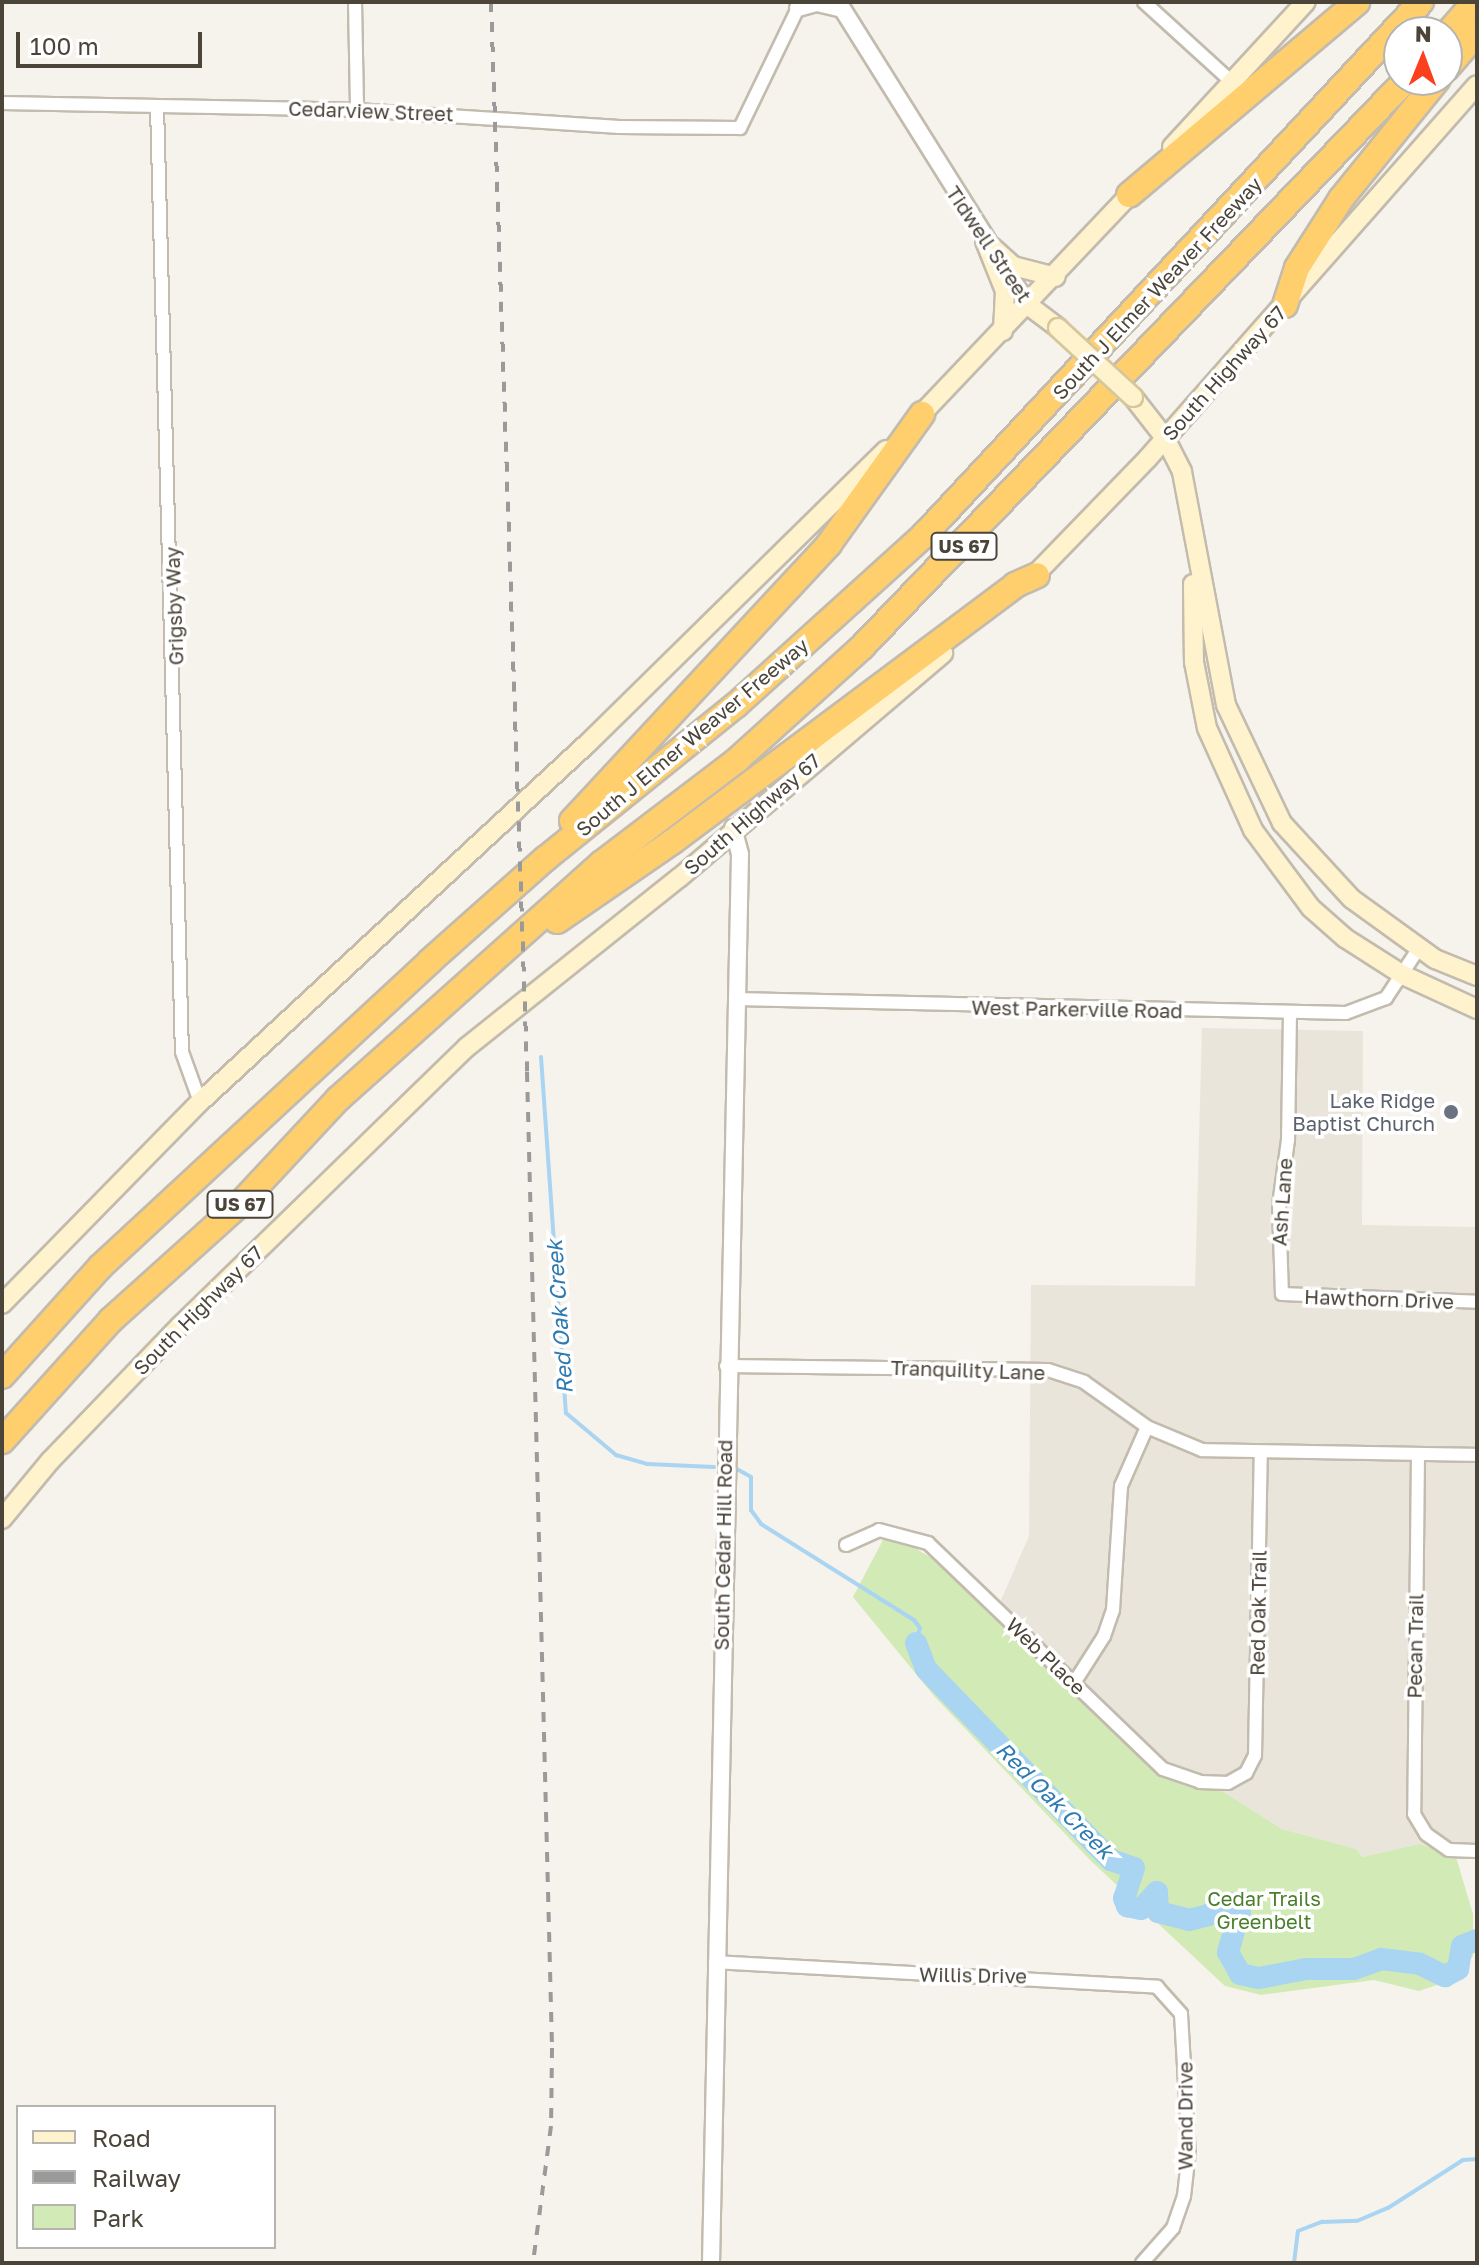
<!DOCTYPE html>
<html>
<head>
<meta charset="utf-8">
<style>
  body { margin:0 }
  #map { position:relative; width:1479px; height:2265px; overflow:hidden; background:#f6f3ec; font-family:"Golos Text",sans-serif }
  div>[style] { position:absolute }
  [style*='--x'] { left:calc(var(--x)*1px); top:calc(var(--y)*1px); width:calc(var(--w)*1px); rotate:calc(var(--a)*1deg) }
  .residential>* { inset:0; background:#eae5da }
  .green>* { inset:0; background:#d2eab5 }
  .stream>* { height:4px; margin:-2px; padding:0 2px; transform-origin:2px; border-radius:2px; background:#a9d4f2 }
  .river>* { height:22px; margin:-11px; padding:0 11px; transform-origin:11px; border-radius:11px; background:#a9d4f2 }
  .roads { filter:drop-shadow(2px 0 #c2bbae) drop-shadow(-2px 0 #c2bbae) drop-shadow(0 2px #c2bbae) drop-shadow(0 -2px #c2bbae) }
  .minor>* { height:12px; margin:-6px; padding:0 6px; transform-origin:6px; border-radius:6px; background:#fff }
  .tertiary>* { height:16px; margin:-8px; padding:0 8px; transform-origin:8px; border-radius:8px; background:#fff }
  .secondary>* { height:18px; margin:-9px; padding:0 9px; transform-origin:9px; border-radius:9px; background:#fff3cd }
  .motorway>* { height:24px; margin:-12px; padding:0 12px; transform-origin:12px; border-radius:12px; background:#ffcf6e }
  .rail>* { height:4px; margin-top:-2px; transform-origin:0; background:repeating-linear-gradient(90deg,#9a9a9a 0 10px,transparent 0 20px) }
  .bridges { filter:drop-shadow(2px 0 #d6c79b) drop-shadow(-2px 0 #d6c79b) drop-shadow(0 2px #d6c79b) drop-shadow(0 -2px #d6c79b) }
  .secondary-bridge>* { height:18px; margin:-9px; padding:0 9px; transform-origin:9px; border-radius:9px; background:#fff3cd }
  .dots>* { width:22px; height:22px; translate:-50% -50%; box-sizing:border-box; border:4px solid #fff; border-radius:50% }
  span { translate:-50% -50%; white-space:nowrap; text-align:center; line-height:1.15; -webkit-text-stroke:7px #fff; paint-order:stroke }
  .shield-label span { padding:2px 6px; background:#fff; border:2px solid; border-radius:6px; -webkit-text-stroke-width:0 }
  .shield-label { font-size:18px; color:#4b4439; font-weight:700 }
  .street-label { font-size:20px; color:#4b4439 }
  .worship-label { font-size:20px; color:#5b616d }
  .right { translate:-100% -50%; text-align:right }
  .park-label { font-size:20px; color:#4a7f2a }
  .water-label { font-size:22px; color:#2e7ab2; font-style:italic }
  .frame { position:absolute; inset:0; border:4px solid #4b4439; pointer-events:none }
  .legend { position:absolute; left:16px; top:2105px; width:260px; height:144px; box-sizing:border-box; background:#fff; border:2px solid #b7b4b0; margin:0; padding:10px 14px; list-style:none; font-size:24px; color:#4b4439 }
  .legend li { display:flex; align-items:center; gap:16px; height:40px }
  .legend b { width:40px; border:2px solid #b7b4b0 }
  .north { position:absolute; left:1383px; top:16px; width:80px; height:80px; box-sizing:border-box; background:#fff; border:2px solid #b7b4b0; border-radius:50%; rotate:1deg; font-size:22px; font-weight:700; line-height:32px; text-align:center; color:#4b4439 }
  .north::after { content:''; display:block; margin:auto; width:28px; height:36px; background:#fc3f1d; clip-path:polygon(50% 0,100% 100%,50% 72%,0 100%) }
  .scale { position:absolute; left:16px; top:32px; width:186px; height:36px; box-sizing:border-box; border:4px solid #4b4439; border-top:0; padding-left:10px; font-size:24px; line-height:28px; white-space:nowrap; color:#4b4439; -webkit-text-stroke:6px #fff; paint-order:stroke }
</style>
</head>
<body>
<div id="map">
  <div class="residential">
    <div style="clip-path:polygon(1202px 1028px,1363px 1031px,1362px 1225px,1477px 1227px,1477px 1858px,1456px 1857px,1420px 1844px,1362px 1857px,1356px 1849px,1282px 1829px,1219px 1789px,1185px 1786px,1162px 1775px,994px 1616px,1029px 1536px,1031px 1285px,1195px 1286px)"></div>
  </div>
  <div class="green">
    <div style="clip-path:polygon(884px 1538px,902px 1540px,933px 1559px,1162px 1775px,1185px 1786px,1219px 1789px,1282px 1829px,1356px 1849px,1362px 1857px,1420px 1844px,1456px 1857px,1473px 1914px,1473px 1956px,1458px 1978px,1419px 1991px,1374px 1980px,1261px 1995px,1225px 1986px,1090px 1860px,934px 1696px,853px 1597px)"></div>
  </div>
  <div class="stream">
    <div style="--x:541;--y:1057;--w:357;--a:86"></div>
    <div style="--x:566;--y:1413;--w:65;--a:40"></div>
    <div style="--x:616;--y:1455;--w:32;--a:16"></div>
    <div style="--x:647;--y:1464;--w:67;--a:2.6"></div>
    <div style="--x:735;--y:1468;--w:18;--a:29"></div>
    <div style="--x:751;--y:1477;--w:33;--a:90"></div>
    <div style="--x:751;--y:1510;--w:17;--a:54"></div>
    <div style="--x:761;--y:1524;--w:181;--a:32.1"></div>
    <div style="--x:914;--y:1620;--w:10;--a:53"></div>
    <div style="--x:920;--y:1628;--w:16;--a:105"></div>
    <div style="--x:1294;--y:2263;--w:32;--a:-83"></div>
    <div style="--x:1298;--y:2231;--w:26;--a:-21"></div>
    <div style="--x:1322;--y:2222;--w:35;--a:-2"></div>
    <div style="--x:1357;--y:2221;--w:34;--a:-23"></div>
    <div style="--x:1388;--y:2208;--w:89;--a:-32.6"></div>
    <div style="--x:1463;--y:2160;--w:14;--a:-4"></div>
  </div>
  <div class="river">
    <div style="--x:916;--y:1643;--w:28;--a:69"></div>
    <div style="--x:926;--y:1669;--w:245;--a:46"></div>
    <div style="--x:1096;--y:1845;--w:21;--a:45"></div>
    <div style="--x:1111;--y:1860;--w:24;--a:19"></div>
    <div style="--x:1134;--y:1868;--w:32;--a:108"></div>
    <div style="--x:1124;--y:1898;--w:9;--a:69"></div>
    <div style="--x:1127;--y:1906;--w:14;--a:12"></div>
    <div style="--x:1141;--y:1909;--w:23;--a:-47"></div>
    <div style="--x:1157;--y:1892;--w:20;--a:87"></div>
    <div style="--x:1158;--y:1912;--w:32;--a:14"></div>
    <div style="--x:1189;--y:1920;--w:21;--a:-14"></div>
    <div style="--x:1209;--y:1915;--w:18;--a:-41"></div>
    <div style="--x:1223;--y:1903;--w:13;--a:0"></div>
    <div style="--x:1236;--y:1903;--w:9;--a:63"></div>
    <div style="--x:1240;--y:1911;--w:43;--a:106.3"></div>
    <div style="--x:1228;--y:1952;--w:25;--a:61"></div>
    <div style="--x:1240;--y:1974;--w:19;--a:12"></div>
    <div style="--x:1259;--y:1978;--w:48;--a:-10.8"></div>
    <div style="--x:1306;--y:1969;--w:48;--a:0"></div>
    <div style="--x:1354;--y:1969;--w:29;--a:-20"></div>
    <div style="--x:1381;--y:1959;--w:39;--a:7"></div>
    <div style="--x:1420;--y:1964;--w:28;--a:26"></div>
    <div style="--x:1445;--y:1976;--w:15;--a:-28"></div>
    <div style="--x:1458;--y:1969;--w:23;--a:-80"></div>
    <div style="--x:1462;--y:1946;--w:16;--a:-22"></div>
  </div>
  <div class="roads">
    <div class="minor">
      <div style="--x:355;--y:2;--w:108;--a:88.9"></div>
      <div style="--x:1144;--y:2;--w:119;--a:42.3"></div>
      <div style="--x:2;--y:103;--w:355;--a:1.1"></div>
      <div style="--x:357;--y:110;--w:263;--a:3.7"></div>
      <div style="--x:619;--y:127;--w:121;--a:0.5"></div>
      <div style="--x:740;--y:128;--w:140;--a:-64.2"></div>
      <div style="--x:157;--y:106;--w:946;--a:88.49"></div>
      <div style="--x:182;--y:1052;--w:53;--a:70.2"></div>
      <div style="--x:736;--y:999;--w:610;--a:1.31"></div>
      <div style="--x:1346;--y:1013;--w:43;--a:-20.6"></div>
      <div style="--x:1386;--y:998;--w:60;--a:-56.6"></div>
      <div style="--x:1290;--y:1014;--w:126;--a:90.9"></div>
      <div style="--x:1288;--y:1140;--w:66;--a:97.9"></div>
      <div style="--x:1279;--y:1205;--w:89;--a:88.1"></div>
      <div style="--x:1282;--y:1294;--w:195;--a:2.3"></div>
      <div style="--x:726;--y:1366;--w:322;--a:0.7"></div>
      <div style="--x:1048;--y:1370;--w:38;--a:18"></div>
      <div style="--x:1084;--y:1382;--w:77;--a:35.5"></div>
      <div style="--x:1147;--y:1427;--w:60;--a:22.7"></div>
      <div style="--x:1202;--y:1450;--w:275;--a:1"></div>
      <div style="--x:1418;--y:1454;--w:360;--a:90.6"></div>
      <div style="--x:1414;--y:1814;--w:23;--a:59"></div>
      <div style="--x:1426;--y:1834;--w:28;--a:35"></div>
      <div style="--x:1449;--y:1850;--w:28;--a:2"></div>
      <div style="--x:846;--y:1545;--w:36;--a:-24"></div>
      <div style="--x:879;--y:1530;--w:51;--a:14.9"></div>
      <div style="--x:928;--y:1543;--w:326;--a:43.9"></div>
      <div style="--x:1163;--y:1769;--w:39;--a:19"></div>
      <div style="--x:1200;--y:1782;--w:28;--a:2"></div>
      <div style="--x:1228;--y:1783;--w:21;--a:-29"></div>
      <div style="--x:1246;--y:1773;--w:20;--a:-63"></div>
      <div style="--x:1255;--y:1755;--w:303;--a:-88.9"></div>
      <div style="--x:1074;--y:1683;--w:56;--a:-57.4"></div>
      <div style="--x:1104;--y:1636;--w:28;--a:-71"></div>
      <div style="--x:1113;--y:1610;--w:124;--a:-86.3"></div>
      <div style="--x:1121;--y:1486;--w:64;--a:-66.2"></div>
      <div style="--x:715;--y:1962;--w:443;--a:3.2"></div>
      <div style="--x:1157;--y:1987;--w:36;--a:48"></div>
      <div style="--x:1181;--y:2014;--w:138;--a:86.7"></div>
      <div style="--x:1189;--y:2152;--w:44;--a:96.5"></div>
      <div style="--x:1184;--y:2196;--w:34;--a:109"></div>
      <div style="--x:1173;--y:2228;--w:47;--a:131.5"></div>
    </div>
    <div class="tertiary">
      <div style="--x:838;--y:2;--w:358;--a:57.9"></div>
      <div style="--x:798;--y:8;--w:20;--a:-15"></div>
      <div style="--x:817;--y:3;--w:23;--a:13"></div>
      <div style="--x:711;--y:2263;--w:1409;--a:-88.82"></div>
      <div style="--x:740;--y:854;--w:27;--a:-105"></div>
    </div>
    <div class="secondary">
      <div style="--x:1172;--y:147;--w:197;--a:-47.3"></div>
      <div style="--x:985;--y:241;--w:54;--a:68.2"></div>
      <div style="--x:1005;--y:291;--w:40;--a:92.9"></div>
      <div style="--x:992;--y:247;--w:28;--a:42"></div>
      <div style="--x:1013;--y:266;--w:44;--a:14.3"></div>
      <div style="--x:1028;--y:305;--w:38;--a:37"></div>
      <div style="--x:1133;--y:397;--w:52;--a:52"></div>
      <div style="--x:1165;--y:438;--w:38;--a:63"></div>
      <div style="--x:1182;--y:472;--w:237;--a:79.3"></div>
      <div style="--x:1226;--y:705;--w:131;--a:64.6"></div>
      <div style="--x:1282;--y:823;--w:103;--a:47.4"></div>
      <div style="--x:1352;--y:899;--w:102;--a:35.9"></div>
      <div style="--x:1435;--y:959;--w:45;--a:22"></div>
      <div style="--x:915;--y:421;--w:323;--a:-46.5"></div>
      <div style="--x:1027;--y:583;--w:174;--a:-45.9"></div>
      <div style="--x:1148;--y:458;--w:497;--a:-48.6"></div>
      <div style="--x:1193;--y:584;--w:78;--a:89.3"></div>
      <div style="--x:1194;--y:662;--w:67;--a:78.9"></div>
      <div style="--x:1207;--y:728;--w:112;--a:65.7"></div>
      <div style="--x:1253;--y:830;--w:97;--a:53.4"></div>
      <div style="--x:1311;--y:908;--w:45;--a:41.4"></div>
      <div style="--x:1345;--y:938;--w:69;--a:32.5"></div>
      <div style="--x:1403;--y:975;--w:81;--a:24.7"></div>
      <div style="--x:2;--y:1304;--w:283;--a:-45.6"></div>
      <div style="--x:200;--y:1102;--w:529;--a:-42.78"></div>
      <div style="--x:588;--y:743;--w:418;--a:-44.5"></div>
      <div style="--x:2;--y:1519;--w:75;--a:-50.4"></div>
      <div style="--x:50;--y:1461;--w:187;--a:-46.1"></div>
      <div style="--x:180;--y:1326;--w:400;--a:-44.2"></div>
      <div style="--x:467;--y:1047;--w:271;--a:-38.6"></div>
      <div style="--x:679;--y:878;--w:347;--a:-40.4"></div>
    </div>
    <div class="motorway">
      <div style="--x:1447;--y:34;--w:43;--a:-48.8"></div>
      <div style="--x:1447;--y:68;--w:46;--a:-49.4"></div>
      <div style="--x:1129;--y:195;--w:299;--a:-40.2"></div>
      <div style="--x:1285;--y:305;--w:39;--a:-72"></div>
      <div style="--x:1297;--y:268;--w:82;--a:-57.5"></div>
      <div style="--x:1341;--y:199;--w:153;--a:-51.1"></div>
      <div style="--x:572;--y:821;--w:378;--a:-47.1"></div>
      <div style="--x:829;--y:544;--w:160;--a:-54.4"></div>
      <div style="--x:557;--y:921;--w:140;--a:-34.5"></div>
      <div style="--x:672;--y:842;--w:429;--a:-36.8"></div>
      <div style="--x:1015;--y:585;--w:24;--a:-24"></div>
      <div style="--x:2;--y:1376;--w:147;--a:-48"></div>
      <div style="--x:100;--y:1267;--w:450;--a:-42.8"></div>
      <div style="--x:430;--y:961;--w:154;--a:-41.6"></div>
      <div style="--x:545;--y:859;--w:245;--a:-38.9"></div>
      <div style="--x:736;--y:705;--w:252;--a:-42.1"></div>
      <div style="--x:923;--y:536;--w:730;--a:-47"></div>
      <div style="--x:2;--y:1441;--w:163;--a:-48"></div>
      <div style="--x:111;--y:1320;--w:175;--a:-42"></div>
      <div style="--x:241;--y:1203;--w:142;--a:-47"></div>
      <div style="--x:338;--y:1099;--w:354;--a:-41.8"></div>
      <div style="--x:602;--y:863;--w:170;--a:-37.3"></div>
      <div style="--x:737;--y:760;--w:170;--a:-42.1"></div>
      <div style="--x:863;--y:646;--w:784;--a:-46.19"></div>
    </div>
  </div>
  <div class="rail">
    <div style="--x:491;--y:2;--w:1071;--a:88.07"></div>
    <div style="--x:527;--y:1072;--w:976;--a:88.53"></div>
    <div style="--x:552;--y:2048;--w:78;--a:90.7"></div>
    <div style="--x:551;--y:2126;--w:138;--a:97.5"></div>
  </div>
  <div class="bridges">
    <div class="secondary-bridge">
      <div style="--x:1058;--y:328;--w:102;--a:42.6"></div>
    </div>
  </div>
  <div class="dots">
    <div style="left:1451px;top:1112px;background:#6b7280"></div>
  </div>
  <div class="shield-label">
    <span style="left:964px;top:546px">US 67</span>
    <span style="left:240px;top:1204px">US 67</span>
  </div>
  <div class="street-label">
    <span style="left:371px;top:111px;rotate:2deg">Cedarview Street</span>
    <span style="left:989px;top:244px;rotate:56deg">Tidwell Street</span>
    <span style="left:1157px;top:288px;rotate:-47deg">South J Elmer Weaver Freeway</span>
    <span style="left:1224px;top:373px;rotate:-48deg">South Highway 67</span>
    <span style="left:174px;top:606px;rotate:-92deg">Grigsby Way</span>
    <span style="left:692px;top:737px;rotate:-40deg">South J Elmer Weaver Freeway</span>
    <span style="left:752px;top:814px;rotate:-41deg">South Highway 67</span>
    <span style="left:1077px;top:1009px;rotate:1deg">West Parkerville Road</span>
    <span style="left:1282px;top:1202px;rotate:-86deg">Ash Lane</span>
    <span style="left:1379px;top:1299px;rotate:2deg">Hawthorn Drive</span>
    <span style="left:198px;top:1310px;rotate:-45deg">South Highway 67</span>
    <span style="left:968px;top:1370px;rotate:2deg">Tranquility Lane</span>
    <span style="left:723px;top:1545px;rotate:-89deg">South Cedar Hill Road</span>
    <span style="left:1258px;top:1613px;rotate:-89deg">Red Oak Trail</span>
    <span style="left:1415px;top:1646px;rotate:-89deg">Pecan Trail</span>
    <span style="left:1046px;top:1656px;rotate:44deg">Web Place</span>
    <span style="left:973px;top:1975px;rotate:1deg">Willis Drive</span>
    <span style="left:1185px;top:2116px;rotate:-90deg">Wand Drive</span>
  </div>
  <div class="worship-label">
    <span class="right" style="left:1435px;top:1112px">Lake Ridge<br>Baptist Church</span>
  </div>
  <div class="park-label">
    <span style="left:1264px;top:1910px">Cedar Trails<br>Greenbelt</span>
  </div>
  <div class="water-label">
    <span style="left:559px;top:1317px;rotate:-94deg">Red Oak Creek</span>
    <span style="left:1055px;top:1800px;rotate:45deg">Red Oak Creek</span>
  </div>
  <div class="frame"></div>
  <ul class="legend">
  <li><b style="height:10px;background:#fff3cd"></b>Road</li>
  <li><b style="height:10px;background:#9a9a9a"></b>Railway</li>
  <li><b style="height:22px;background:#d2eab5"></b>Park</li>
  </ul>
  <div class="north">N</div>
  <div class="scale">100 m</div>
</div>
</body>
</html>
